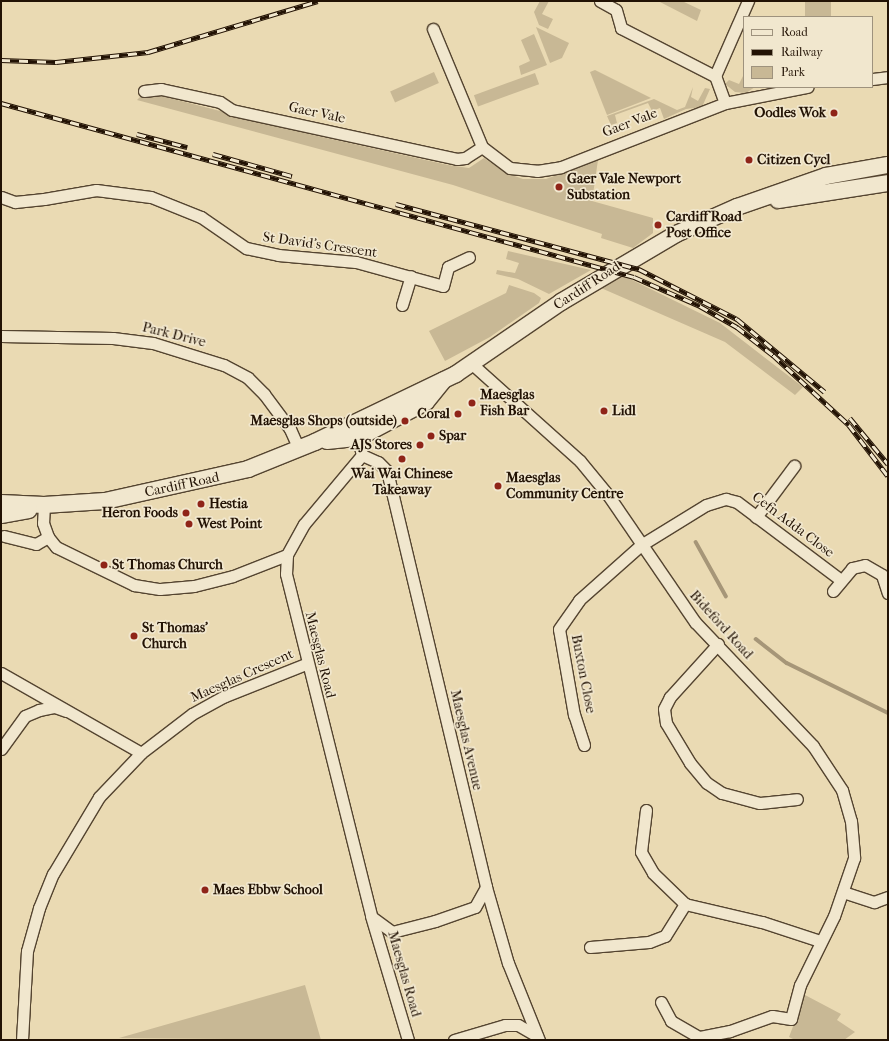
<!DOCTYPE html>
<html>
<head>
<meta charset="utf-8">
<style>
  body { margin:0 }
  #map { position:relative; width:889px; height:1041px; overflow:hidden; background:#eadab3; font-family:"IM FELL French Canon",serif }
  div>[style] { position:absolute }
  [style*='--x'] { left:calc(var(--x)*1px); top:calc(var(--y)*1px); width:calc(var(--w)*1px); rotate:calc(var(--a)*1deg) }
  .green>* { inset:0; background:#c8b895; transform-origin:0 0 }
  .stream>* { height:3.5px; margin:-1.75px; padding:0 1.75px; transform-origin:1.75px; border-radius:1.75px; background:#a69678 }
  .roads { filter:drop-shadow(1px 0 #544430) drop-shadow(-1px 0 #544430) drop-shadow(0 1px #544430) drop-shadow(0 -1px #544430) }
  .minor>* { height:11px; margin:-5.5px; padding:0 5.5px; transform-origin:5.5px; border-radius:5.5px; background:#f1e7ce }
  .secondary>* { height:16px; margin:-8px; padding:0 8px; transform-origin:8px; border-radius:8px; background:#f1e7ce }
  .rail>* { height:4.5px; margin-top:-2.25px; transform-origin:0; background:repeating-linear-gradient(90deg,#f1e7ce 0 9px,#221204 0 18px); box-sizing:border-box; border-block:1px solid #221204 }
  .dots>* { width:11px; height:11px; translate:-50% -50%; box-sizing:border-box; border:2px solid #f1e7ce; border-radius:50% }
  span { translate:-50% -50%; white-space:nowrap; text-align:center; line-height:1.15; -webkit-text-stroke:3.5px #f1e7ce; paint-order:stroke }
  .street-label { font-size:14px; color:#221204 }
  .poi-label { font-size:14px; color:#221204; font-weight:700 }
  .right { translate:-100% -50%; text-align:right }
  .left { translate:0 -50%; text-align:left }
  .frame { position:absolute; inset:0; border:2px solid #221204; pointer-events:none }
  .legend { position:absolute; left:743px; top:16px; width:130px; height:72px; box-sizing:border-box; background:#f1e7ce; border:1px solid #9e927d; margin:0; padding:5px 7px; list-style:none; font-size:12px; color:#221204 }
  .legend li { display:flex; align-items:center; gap:8px; height:20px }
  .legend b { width:20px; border:1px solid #9e927d }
</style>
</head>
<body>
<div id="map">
  <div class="green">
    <div style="clip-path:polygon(540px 1px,549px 1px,542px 14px,553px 19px,548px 29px,539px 25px,534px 12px)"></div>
    <div style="clip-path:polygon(658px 1px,682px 1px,701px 10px,697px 21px)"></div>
    <div style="left:805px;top:1px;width:26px;height:16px"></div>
    <div style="clip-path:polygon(536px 27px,569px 43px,562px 58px,550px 63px)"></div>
    <div style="clip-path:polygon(534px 34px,547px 65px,521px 75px,519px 66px,530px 61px,521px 40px)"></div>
    <div style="clip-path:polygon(595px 70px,651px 98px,607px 115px,590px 72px)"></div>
    <div style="left:434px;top:72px;width:12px;height:48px;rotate:66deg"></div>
    <div style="left:535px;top:73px;width:12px;height:65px;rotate:70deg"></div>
    <div style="clip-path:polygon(743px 76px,744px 87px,755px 87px,746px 93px,735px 92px,725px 84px,729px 80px,739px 84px)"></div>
    <div style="clip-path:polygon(693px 87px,691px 97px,698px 101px,705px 88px,710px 89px,702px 107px,686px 109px,664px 119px,660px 108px,652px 111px,648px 103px,615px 115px,617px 123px,611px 125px,607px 116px,654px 99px,677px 110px,685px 107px)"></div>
    <div style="clip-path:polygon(158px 95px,313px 135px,448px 165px,469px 168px,484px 158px,506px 173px,523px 179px,546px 179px,598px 160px,592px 201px,653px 218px,653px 233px,633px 248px,601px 238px,602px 234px,453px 185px,137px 100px,141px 96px)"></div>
    <div style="clip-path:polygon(508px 251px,591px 270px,549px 294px,518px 279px,496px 274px,497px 270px,515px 273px,519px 263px,506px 259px)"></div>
    <div style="clip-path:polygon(622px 275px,720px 323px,803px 387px,795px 395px,725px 342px,601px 288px,601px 284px)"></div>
    <div style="clip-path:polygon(509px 285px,534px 293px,541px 298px,539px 303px,490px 337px,445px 361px,429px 331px,506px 293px)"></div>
    <div style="clip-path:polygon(305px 985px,321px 1040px,118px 1038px,119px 1038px)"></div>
    <div style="clip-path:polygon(805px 995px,841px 1014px,837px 1020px,855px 1032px,844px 1040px,795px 1040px,789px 1037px)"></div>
  </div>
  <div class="stream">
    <div style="--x:696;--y:542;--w:62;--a:60.9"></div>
    <div style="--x:756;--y:639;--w:39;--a:38"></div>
    <div style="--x:787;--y:663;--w:113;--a:26.3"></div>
  </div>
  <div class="roads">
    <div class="minor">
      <div style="--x:600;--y:1;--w:18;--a:29"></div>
      <div style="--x:616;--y:10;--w:19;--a:74"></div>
      <div style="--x:621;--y:28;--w:106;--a:27.1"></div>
      <div style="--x:433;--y:29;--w:128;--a:67.4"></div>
      <div style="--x:872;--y:79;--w:16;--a:-7"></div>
      <div style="--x:144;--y:91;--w:17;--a:-7"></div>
      <div style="--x:161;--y:89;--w:60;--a:12.4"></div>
      <div style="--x:220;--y:102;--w:14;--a:34"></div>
      <div style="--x:232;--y:110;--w:230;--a:12.3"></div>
      <div style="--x:457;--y:159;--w:8;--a:-7"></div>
      <div style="--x:465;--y:158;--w:20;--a:-33"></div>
      <div style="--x:482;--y:147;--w:35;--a:37"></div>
      <div style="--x:510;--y:168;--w:27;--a:6"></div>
      <div style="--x:537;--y:171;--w:24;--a:-9"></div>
      <div style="--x:561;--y:167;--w:176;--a:-21.3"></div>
      <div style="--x:725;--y:103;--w:84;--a:-11"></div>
      <div style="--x:725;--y:103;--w:29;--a:-110"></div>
      <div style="--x:715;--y:76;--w:82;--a:-66.3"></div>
      <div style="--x:1;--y:197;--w:15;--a:20"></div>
      <div style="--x:15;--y:202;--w:29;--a:-6"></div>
      <div style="--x:44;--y:199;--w:53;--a:-9.8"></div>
      <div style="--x:96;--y:190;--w:55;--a:7.3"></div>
      <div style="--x:151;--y:197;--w:54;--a:21.8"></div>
      <div style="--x:201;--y:217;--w:55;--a:34.6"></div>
      <div style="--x:246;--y:248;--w:33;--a:12"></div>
      <div style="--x:278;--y:255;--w:78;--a:5.1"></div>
      <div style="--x:356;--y:262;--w:90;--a:15.4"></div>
      <div style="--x:443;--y:286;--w:20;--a:-75"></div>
      <div style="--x:448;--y:267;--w:23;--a:-25"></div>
      <div style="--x:402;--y:305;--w:30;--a:-73"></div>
      <div style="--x:1;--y:336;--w:112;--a:1"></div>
      <div style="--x:113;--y:338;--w:40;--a:7.1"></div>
      <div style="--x:153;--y:343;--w:74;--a:17.2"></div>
      <div style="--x:224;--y:365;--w:27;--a:28"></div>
      <div style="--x:248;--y:378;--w:23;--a:45"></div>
      <div style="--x:264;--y:394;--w:44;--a:53.4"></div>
      <div style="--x:290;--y:429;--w:22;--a:66"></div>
      <div style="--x:472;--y:364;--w:145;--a:41.9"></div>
      <div style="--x:580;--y:461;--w:44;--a:50.5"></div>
      <div style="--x:608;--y:495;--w:154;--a:55.6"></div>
      <div style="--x:695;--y:622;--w:171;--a:46.4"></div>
      <div style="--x:813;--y:746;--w:53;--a:56.6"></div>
      <div style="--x:842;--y:790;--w:32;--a:74"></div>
      <div style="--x:851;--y:821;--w:37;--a:85"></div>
      <div style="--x:854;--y:858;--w:61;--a:109"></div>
      <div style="--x:834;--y:916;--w:77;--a:116.2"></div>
      <div style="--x:800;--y:985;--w:35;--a:105"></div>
      <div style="--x:791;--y:1019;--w:19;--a:-171"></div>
      <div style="--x:772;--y:1016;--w:45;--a:160.3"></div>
      <div style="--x:730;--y:1031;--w:32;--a:169"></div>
      <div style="--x:699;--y:1037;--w:3;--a:108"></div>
      <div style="--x:356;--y:431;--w:25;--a:76"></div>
      <div style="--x:362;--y:455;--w:90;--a:130"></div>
      <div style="--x:304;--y:524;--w:35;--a:119"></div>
      <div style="--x:287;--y:555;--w:19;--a:93"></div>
      <div style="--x:286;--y:574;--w:352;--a:76"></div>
      <div style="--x:371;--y:916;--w:129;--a:73.4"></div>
      <div style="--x:362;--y:455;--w:17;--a:24"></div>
      <div style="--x:378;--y:462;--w:13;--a:45"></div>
      <div style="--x:387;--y:471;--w:428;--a:76.6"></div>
      <div style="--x:486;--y:887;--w:79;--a:73.9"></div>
      <div style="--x:508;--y:963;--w:83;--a:68.1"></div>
      <div style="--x:44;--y:505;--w:18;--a:93"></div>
      <div style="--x:43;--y:523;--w:15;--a:70"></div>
      <div style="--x:48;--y:537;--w:13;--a:51"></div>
      <div style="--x:56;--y:547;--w:87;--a:26"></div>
      <div style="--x:134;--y:585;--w:26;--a:9"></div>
      <div style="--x:160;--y:589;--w:34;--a:-5"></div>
      <div style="--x:194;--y:586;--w:40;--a:-14.4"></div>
      <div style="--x:233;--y:576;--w:58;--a:-21.3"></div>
      <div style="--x:756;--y:517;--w:64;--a:-53.3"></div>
      <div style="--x:4;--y:536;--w:33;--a:14"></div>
      <div style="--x:36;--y:544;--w:14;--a:-30"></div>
      <div style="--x:833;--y:591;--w:30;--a:-50"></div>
      <div style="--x:852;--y:568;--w:13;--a:-13"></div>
      <div style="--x:865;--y:565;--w:20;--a:30"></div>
      <div style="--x:882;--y:575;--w:19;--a:72"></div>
      <div style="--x:718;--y:644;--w:72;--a:132.2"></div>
      <div style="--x:670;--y:697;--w:13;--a:117"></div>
      <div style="--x:664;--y:709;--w:14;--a:82"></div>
      <div style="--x:666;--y:723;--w:47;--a:59"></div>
      <div style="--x:690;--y:763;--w:26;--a:50"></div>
      <div style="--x:707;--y:783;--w:18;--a:34"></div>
      <div style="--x:722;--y:793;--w:39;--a:15"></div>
      <div style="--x:760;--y:803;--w:37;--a:-6"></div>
      <div style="--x:1;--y:673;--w:161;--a:29.7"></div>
      <div style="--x:584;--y:745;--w:32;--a:-108"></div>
      <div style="--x:574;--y:715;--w:87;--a:-99.9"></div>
      <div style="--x:559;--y:629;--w:35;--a:-55"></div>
      <div style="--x:579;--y:600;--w:83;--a:-41.6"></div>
      <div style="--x:641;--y:545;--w:76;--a:-31.6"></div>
      <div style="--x:706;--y:505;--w:21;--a:-17"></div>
      <div style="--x:726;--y:499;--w:11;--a:15"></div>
      <div style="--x:737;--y:502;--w:130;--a:36.9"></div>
      <div style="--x:1;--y:749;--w:41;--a:-54"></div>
      <div style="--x:25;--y:716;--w:15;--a:-23"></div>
      <div style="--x:39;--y:710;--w:16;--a:-11"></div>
      <div style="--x:55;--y:707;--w:12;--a:20"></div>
      <div style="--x:646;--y:810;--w:42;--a:96.8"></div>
      <div style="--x:641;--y:852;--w:24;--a:60"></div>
      <div style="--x:653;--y:873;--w:45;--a:44.1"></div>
      <div style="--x:843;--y:892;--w:33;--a:18"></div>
      <div style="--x:874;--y:902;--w:15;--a:-20"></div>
      <div style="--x:373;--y:918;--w:24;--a:36"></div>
      <div style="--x:392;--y:932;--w:44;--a:-14.3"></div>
      <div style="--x:435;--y:921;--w:42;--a:-19.3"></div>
      <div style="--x:475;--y:907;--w:23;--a:-61"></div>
      <div style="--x:590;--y:947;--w:59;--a:-4.8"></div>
      <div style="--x:649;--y:942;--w:17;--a:-21"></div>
      <div style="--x:665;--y:936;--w:38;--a:-58"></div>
      <div style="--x:685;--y:904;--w:79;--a:13.2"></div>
      <div style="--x:762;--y:922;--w:61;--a:18.1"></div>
      <div style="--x:661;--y:1002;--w:21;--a:62"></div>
      <div style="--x:671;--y:1021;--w:32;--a:30"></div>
      <div style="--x:22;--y:1040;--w:89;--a:-86.8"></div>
      <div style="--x:27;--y:951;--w:45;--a:-74.4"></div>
      <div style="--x:39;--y:908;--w:37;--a:-68"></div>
      <div style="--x:53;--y:874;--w:90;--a:-59.1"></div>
      <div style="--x:99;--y:797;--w:61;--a:-46.3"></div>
      <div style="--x:141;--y:753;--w:64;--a:-37.4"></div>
      <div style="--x:192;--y:714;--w:38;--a:-29"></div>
      <div style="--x:225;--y:696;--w:87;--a:-21.6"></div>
      <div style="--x:454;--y:1040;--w:53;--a:-16.4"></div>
      <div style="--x:505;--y:1025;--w:13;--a:0"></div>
      <div style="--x:518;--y:1025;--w:22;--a:30"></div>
    </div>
    <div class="secondary">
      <div style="--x:778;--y:200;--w:111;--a:-8.8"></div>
      <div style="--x:327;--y:441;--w:31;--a:-6"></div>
      <div style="--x:358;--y:438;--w:77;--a:-27.9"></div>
      <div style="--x:426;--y:402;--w:28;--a:-51"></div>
      <div style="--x:1;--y:503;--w:43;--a:2.7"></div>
      <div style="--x:44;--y:505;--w:61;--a:-3.8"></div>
      <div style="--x:105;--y:501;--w:147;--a:-12.6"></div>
      <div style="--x:248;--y:469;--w:72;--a:-21.9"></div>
      <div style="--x:315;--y:442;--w:157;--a:-25.7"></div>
      <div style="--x:456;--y:374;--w:127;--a:-34.4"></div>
      <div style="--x:561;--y:302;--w:134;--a:-30.6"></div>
      <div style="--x:676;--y:234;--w:67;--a:-23.9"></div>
      <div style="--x:737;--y:207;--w:94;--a:-19.2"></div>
      <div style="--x:826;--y:176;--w:63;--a:-10.1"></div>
      <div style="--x:1;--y:515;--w:28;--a:-10"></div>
    </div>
  </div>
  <div class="rail">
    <div style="--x:1;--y:60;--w:55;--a:2.1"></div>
    <div style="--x:56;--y:62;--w:93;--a:-6.2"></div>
    <div style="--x:148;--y:52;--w:177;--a:-16.7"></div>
    <div style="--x:1;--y:103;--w:656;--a:15.37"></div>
    <div style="--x:634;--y:277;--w:72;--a:23.7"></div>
    <div style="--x:700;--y:306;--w:43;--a:29.6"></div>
    <div style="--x:737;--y:327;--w:46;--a:37.9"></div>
    <div style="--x:773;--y:355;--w:103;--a:42.6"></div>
    <div style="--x:849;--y:425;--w:64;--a:52.6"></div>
    <div style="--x:137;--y:134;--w:52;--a:14.6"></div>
    <div style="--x:213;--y:154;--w:82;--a:15.6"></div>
    <div style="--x:396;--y:204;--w:252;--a:15"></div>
    <div style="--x:639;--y:269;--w:110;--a:27"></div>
    <div style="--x:737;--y:319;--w:114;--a:39.7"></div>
    <div style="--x:850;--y:418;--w:60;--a:50.4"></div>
  </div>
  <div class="dots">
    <div style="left:834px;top:113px;background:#8f2418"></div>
    <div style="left:749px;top:160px;background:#8f2418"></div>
    <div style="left:559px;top:187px;background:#8f2418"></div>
    <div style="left:658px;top:225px;background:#8f2418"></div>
    <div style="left:472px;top:403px;background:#8f2418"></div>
    <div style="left:604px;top:411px;background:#8f2418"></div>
    <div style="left:458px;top:414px;background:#8f2418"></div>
    <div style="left:405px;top:421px;background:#8f2418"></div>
    <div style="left:431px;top:436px;background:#8f2418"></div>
    <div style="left:420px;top:445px;background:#8f2418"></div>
    <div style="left:402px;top:459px;background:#8f2418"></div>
    <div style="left:498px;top:486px;background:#8f2418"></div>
    <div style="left:201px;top:504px;background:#8f2418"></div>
    <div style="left:186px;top:513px;background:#8f2418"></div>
    <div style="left:189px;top:524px;background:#8f2418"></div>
    <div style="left:104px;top:565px;background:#8f2418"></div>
    <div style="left:134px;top:636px;background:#8f2418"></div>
    <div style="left:205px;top:890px;background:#8f2418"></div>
  </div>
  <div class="street-label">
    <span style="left:317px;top:113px;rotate:12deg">Gaer Vale</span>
    <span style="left:630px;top:123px;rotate:-21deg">Gaer Vale</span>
    <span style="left:320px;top:245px;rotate:8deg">St David's Crescent</span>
    <span style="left:587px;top:286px;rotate:-33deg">Cardiff Road</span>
    <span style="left:174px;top:335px;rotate:14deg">Park Drive</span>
    <span style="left:182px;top:485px;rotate:-12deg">Cardiff Road</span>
    <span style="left:793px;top:525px;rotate:37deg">Cefn Adda Close</span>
    <span style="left:721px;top:625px;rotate:48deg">Bideford Road</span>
    <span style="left:320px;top:655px;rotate:76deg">Maesglas Road</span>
    <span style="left:583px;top:674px;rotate:79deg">Buxton Close</span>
    <span style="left:242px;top:676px;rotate:-24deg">Maesglas Crescent</span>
    <span style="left:466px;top:740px;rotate:77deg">Maesglas Avenue</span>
    <span style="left:404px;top:974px;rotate:74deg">Maesglas Road</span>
  </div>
  <div class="poi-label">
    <span class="right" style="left:826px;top:113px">Oodles Wok</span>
    <span class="left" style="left:757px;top:160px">Citizen Cycl</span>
    <span class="left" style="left:567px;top:187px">Gaer Vale Newport<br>Substation</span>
    <span class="left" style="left:666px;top:225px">Cardiff Road<br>Post Office</span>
    <span class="left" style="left:480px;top:403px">Maesglas<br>Fish Bar</span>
    <span class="left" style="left:612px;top:411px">Lidl</span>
    <span class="right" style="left:450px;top:414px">Coral</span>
    <span class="right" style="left:397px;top:421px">Maesglas Shops (outside)</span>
    <span class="left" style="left:439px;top:436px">Spar</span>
    <span class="right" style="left:412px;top:445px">AJS Stores</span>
    <span style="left:402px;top:482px">Wai Wai Chinese<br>Takeaway</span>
    <span class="left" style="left:506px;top:486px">Maesglas<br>Community Centre</span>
    <span class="left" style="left:209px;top:504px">Hestia</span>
    <span class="right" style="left:178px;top:513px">Heron Foods</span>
    <span class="left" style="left:197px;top:524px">West Point</span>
    <span class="left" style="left:112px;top:565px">St Thomas Church</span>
    <span class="left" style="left:142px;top:636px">St Thomas'<br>Church</span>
    <span class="left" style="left:213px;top:890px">Maes Ebbw School</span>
  </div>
  <div class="frame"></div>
  <ul class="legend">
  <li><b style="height:5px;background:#f1e7ce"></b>Road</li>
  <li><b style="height:5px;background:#221204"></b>Railway</li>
  <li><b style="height:11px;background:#c8b895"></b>Park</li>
  </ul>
</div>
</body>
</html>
